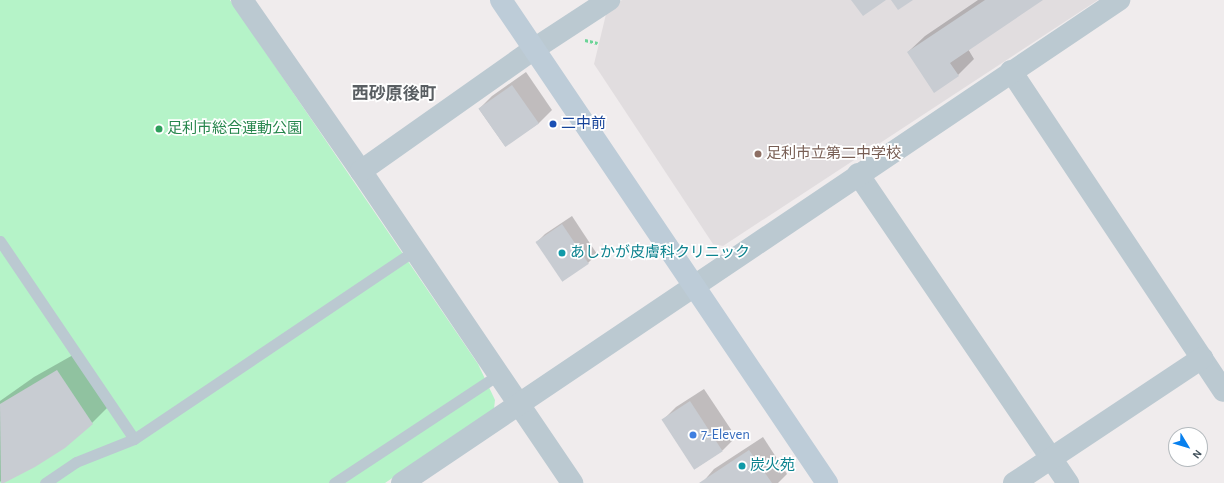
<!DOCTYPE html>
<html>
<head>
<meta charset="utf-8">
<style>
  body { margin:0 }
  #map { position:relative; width:1224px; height:483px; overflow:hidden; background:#f0eced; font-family:"Alegreya Sans","Noto Sans JP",sans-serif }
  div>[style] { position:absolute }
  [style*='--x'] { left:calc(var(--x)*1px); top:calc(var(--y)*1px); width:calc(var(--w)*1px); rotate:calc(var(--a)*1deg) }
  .education>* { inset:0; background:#e1dddf }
  .green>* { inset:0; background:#b5f3c8 }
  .shadow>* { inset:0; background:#0003 }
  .building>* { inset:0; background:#c8ccd2; transform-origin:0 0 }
  .path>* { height:2.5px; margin-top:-1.25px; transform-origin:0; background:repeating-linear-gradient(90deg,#6bd497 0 3px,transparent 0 5px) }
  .lane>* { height:11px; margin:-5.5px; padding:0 5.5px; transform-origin:5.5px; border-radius:5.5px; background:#bbc9d1 }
  .street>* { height:22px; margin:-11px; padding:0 11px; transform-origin:11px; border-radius:11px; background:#bbc9d1 }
  .secondary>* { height:22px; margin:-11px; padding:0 11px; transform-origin:11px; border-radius:11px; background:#bdccd8 }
  .dots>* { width:11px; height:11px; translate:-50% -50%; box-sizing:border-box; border:2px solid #fff; border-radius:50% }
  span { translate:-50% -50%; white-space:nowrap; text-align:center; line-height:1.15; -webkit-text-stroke:3.5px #fff; paint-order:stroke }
  .transit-label { font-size:15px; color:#164399 }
  .left { translate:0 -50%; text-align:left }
  .leisure-label { font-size:15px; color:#27864d }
  .education-label { font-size:15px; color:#785e54 }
  .culture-label { font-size:15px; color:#0d838f }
  .shop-label { font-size:15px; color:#366cbe }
  .quarter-label { font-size:17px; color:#595e62; font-weight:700 }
  .north { position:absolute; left:1168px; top:427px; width:40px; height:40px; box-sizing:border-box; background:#fff; border:1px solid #b4babe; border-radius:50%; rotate:128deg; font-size:11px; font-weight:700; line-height:16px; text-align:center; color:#43525c }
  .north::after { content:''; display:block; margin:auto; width:14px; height:18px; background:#0880ee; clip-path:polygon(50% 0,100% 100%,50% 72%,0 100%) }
</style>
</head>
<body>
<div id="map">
  <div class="education">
    <div style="clip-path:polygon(622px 0,1098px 0,723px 246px,713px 244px,594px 64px,607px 10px)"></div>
  </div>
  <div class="green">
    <div style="clip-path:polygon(0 0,230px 0,478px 364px,495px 400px,494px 409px,385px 483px,0 483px)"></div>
  </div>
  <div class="shadow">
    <div style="clip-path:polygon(978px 0,1041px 0,968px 49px,974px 59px,958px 75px,908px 52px,925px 36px)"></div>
    <div style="clip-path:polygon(526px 72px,552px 110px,539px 123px,505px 146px,479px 109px,492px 96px)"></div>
    <div style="clip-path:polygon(572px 216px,597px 254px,588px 263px,536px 243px,545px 234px)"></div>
    <div style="clip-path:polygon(73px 355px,108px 407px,92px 423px,2px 483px,0 481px,0 401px,34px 377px)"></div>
    <div style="clip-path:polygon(704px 389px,736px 437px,723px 450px,696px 468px,663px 420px,676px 407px)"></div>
    <div style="clip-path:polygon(763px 437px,787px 474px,778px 483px,702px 483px,714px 469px)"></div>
  </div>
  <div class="building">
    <div style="clip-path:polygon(851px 0,886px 0,863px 16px)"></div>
    <div style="clip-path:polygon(891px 0,913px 0,898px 10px)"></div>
    <div style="clip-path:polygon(985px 0,1043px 0,950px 63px,959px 76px,934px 93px,907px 52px)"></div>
    <div style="left:512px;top:85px;width:47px;height:41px;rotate:55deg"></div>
    <div style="left:562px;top:224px;width:48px;height:32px;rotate:56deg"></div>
    <div style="clip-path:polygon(57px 370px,93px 424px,65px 448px,35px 467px,4px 483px,1px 483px,0 404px)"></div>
    <div style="left:690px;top:401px;width:60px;height:34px;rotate:57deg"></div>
    <div style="clip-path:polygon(749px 450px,772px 483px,699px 483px)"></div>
  </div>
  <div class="path">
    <div style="--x:585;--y:40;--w:13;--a:13"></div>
  </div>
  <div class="lane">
    <div style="--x:0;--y:241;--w:239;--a:55.9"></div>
    <div style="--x:45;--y:483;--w:37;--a:-34"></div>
    <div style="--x:76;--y:462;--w:62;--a:-21.6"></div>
    <div style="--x:134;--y:439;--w:337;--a:-33.9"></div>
    <div style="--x:334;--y:483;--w:196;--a:-33.4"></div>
  </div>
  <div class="street">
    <div style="--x:242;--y:0;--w:208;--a:55.2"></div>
    <div style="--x:361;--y:171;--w:377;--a:55.9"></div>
    <div style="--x:1011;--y:71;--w:384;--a:56.4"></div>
    <div style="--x:361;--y:171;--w:212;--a:-35.2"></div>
    <div style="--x:534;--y:49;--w:90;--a:-33.2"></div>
    <div style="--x:858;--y:174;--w:374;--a:55.8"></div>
    <div style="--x:402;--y:483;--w:865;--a:-33.97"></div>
    <div style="--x:1014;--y:483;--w:226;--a:-33.6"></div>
  </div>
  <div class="secondary">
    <div style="--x:501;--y:0;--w:583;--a:55.98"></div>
  </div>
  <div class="dots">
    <div style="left:553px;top:124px;background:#1a4fb4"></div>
    <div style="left:159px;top:129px;background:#2e9e5b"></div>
    <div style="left:758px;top:154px;background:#8d6e63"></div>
    <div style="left:562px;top:253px;background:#0f9aa8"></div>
    <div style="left:693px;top:435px;background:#3f7fe0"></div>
    <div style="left:742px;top:466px;background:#0f9aa8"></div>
  </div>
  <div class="transit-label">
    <span class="left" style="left:561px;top:124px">二中前</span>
  </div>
  <div class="leisure-label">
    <span class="left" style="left:167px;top:129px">足利市総合運動公園</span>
  </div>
  <div class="education-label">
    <span class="left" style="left:766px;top:154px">足利市立第二中学校</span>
  </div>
  <div class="culture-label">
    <span class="left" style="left:570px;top:253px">あしかが皮膚科クリニック</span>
    <span class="left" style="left:750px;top:466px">炭火苑</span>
  </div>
  <div class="shop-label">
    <span class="left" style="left:701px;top:435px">7-Eleven</span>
  </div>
  <div class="quarter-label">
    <span style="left:394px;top:94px">西砂原後町</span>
  </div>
  <div class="north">N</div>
</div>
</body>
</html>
